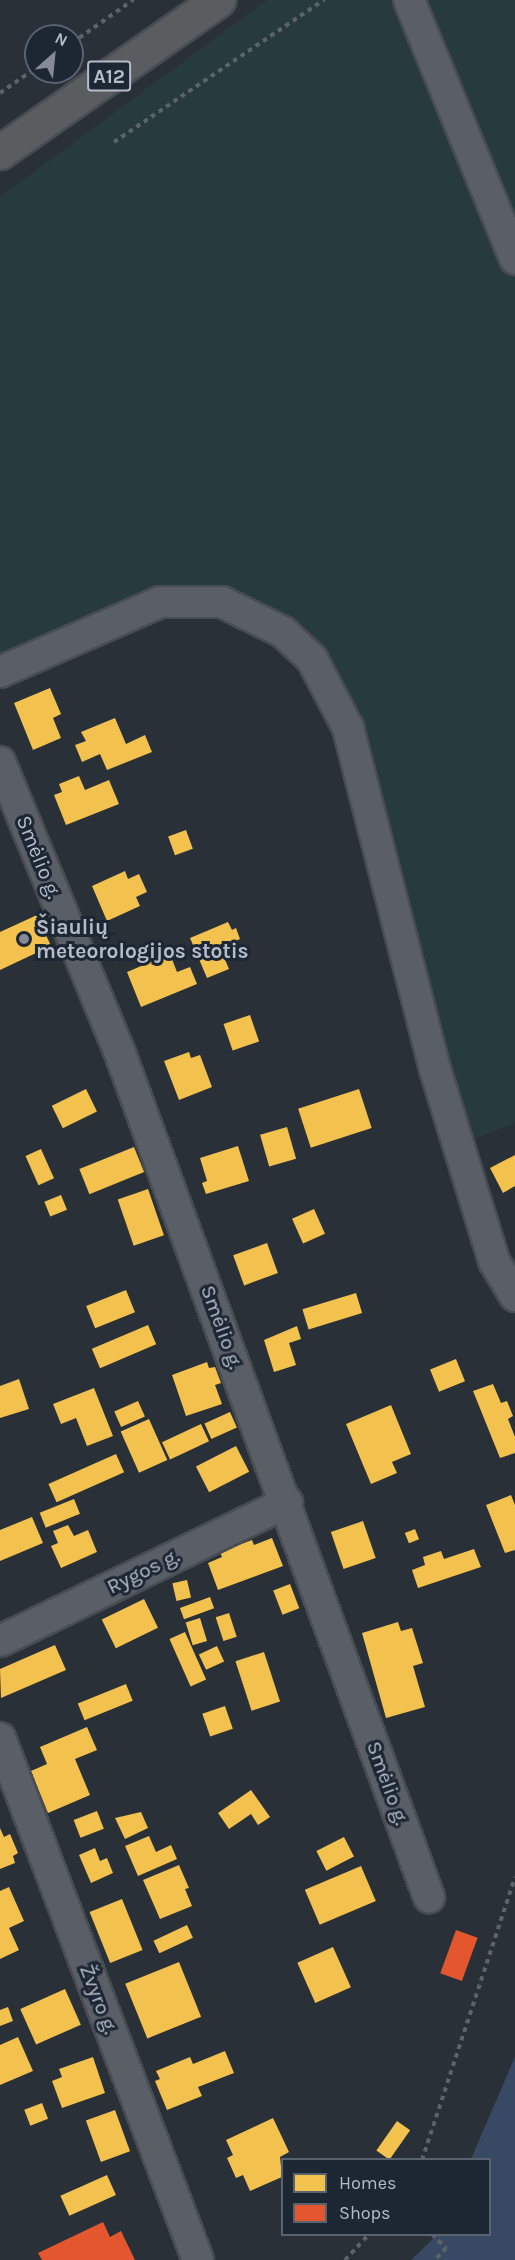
<!DOCTYPE html>
<html>
<head>
<meta charset="utf-8">
<style>
  body { margin:0 }
  #map { position:relative; width:515px; height:2260px; overflow:hidden; background:#2a3038; font-family:Karla,sans-serif }
  div>[style] { position:absolute }
  [style*='--x'] { left:calc(var(--x)*1px); top:calc(var(--y)*1px); width:calc(var(--w)*1px); rotate:calc(var(--a)*1deg) }
  .green>* { inset:0; background:#273a3e }
  .water>* { inset:0; background:#384963 }
  .homes>* { inset:0; background:#f2c14e; transform-origin:0 0 }
  .shops>* { inset:0; background:#e4572e; transform-origin:0 0 }
  .path>* { height:4px; margin-top:-2px; transform-origin:0; background:repeating-linear-gradient(90deg,#5d636a 0 4.5px,transparent 0 9px) }
  .roads { filter:drop-shadow(2px 0 #484c53) drop-shadow(-2px 0 #484c53) drop-shadow(0 2px #484c53) drop-shadow(0 -2px #484c53) }
  .street>* { height:30px; margin:-15px; padding:0 15px; transform-origin:15px; border-radius:15px; background:#5a5e66 }
  .highway>* { height:33px; margin:-16.5px; padding:0 16.5px; transform-origin:16.5px; border-radius:16.5px; background:#5a5d60 }
  .dots>* { width:16px; height:16px; translate:-50% -50%; box-sizing:border-box; border:3px solid #1d2633; border-radius:50% }
  span { translate:-50% -50%; white-space:nowrap; text-align:center; line-height:1.15; -webkit-text-stroke:6px #1d2633; paint-order:stroke }
  .shield-label span { padding:2px 4px; background:#1d2633; border:2px solid; border-radius:4px; -webkit-text-stroke-width:0 }
  .shield-label { font-size:20px; color:#b4bcc9; font-weight:700 }
  .street-label { font-size:21px; color:#b4bcc9 }
  .poi-label { font-size:21px; color:#b4bcc9; font-weight:700 }
  .left { translate:0 -50%; text-align:left }
  .legend { position:absolute; left:281px; top:2158px; width:210px; height:78px; box-sizing:border-box; background:#1d2633; border:2px solid #59626f; margin:0; padding:8px 10px; list-style:none; font-size:18px; color:#b4bcc9 }
  .legend li { display:flex; align-items:center; gap:12px; height:30px }
  .legend b { width:30px; border:2px solid #59626f }
  .north { position:absolute; left:24px; top:24px; width:60px; height:60px; box-sizing:border-box; background:#1d2633; border:2px solid #59626f; border-radius:50%; rotate:27deg; font-size:16px; font-weight:700; line-height:24px; text-align:center; color:#b4bcc9 }
  .north::after { content:''; display:block; margin:auto; width:21px; height:27px; background:#848b96; clip-path:polygon(50% 0,100% 100%,50% 72%,0 100%) }
</style>
</head>
<body>
<div id="map">
  <div class="green">
    <div style="clip-path:polygon(267px 0,515px 0,515px 1123px,460px 1144px,348px 728px,283px 632px,160px 602px,0 672px,0 197px)"></div>
  </div>
  <div class="water">
    <div style="clip-path:polygon(515px 2057px,515px 2260px,411px 2260px,437px 2235px,490px 2234px,490px 2160px,471px 2159px)"></div>
  </div>
  <div class="homes">
    <div style="clip-path:polygon(50px 688px,61px 714px,53px 718px,61px 738px,33px 750px,14px 703px)"></div>
    <div style="clip-path:polygon(115px 718px,126px 744px,145px 735px,152px 752px,107px 770px,100px 754px,82px 762px,75px 745px,86px 741px,81px 732px)"></div>
    <div style="clip-path:polygon(79px 776px,85px 790px,109px 780px,119px 804px,66px 825px,54px 795px,62px 792px,59px 784px)"></div>
    <div style="left:186px;top:830px;width:20px;height:19px;rotate:70deg"></div>
    <div style="clip-path:polygon(125px 871px,128px 879px,139px 874px,147px 892px,136px 897px,140px 906px,107px 921px,92px 886px)"></div>
    <div style="clip-path:polygon(37px 915px,51px 946px,0 970px,0 932px)"></div>
    <div style="clip-path:polygon(228px 922px,232px 930px,236px 928px,240px 939px,220px 948px,229px 969px,207px 978px,190px 938px)"></div>
    <div style="clip-path:polygon(170px 954px,177px 972px,190px 967px,197px 984px,141px 1007px,127px 972px)"></div>
    <div style="left:250px;top:1015px;width:28px;height:28px;rotate:71deg"></div>
    <div style="clip-path:polygon(189px 1052px,191px 1058px,200px 1055px,212px 1087px,179px 1100px,164px 1061px)"></div>
    <div style="left:86px;top:1089px;width:25px;height:38px;rotate:64deg"></div>
    <div style="left:359px;top:1089px;width:41px;height:64px;rotate:72deg"></div>
    <div style="left:287px;top:1127px;width:33px;height:28px;rotate:74deg"></div>
    <div style="clip-path:polygon(238px 1146px,249px 1181px,206px 1194px,202px 1183px,207px 1181px,200px 1158px)"></div>
    <div style="left:134px;top:1147px;width:27px;height:59px;rotate:68deg"></div>
    <div style="left:41px;top:1149px;width:32px;height:17px;rotate:66deg"></div>
    <div style="clip-path:polygon(515px 1155px,515px 1186px,503px 1193px,490px 1168px)"></div>
    <div style="left:148px;top:1189px;width:49px;height:32px;rotate:71deg"></div>
    <div style="left:61px;top:1195px;width:16px;height:18px;rotate:68deg"></div>
    <div style="left:314px;top:1209px;width:27px;height:24px;rotate:66deg"></div>
    <div style="left:267px;top:1243px;width:32px;height:36px;rotate:70deg"></div>
    <div style="left:126px;top:1290px;width:24px;height:43px;rotate:68deg"></div>
    <div style="left:356px;top:1293px;width:21px;height:56px;rotate:73deg"></div>
    <div style="left:148px;top:1325px;width:21px;height:61px;rotate:67deg"></div>
    <div style="clip-path:polygon(297px 1326px,301px 1339px,289px 1343px,296px 1365px,274px 1372px,264px 1340px)"></div>
    <div style="left:456px;top:1359px;width:24px;height:28px;rotate:68deg"></div>
    <div style="clip-path:polygon(207px 1362px,209px 1368px,215px 1367px,221px 1383px,215px 1385px,222px 1404px,186px 1416px,172px 1375px)"></div>
    <div style="clip-path:polygon(19px 1379px,29px 1409px,0 1418px,0 1386px)"></div>
    <div style="clip-path:polygon(493px 1384px,501px 1403px,507px 1401px,513px 1416px,508px 1419px,515px 1437px,515px 1453px,500px 1458px,473px 1391px)"></div>
    <div style="clip-path:polygon(94px 1388px,113px 1436px,87px 1446px,76px 1418px,61px 1424px,53px 1404px)"></div>
    <div style="left:138px;top:1401px;width:17px;height:26px;rotate:66deg"></div>
    <div style="clip-path:polygon(391px 1405px,411px 1454px,392px 1462px,397px 1473px,371px 1484px,346px 1424px)"></div>
    <div style="left:230px;top:1412px;width:17px;height:28px;rotate:66deg"></div>
    <div style="left:149px;top:1419px;width:45px;height:31px;rotate:66deg"></div>
    <div style="left:201px;top:1424px;width:19px;height:43px;rotate:65deg"></div>
    <div style="left:236px;top:1446px;width:29px;height:45px;rotate:63deg"></div>
    <div style="left:116px;top:1454px;width:20px;height:74px;rotate:66deg"></div>
    <div style="clip-path:polygon(511px 1495px,515px 1505px,515px 1550px,505px 1553px,486px 1505px)"></div>
    <div style="left:74px;top:1499px;width:16px;height:37px;rotate:68deg"></div>
    <div style="clip-path:polygon(32px 1517px,43px 1543px,0 1561px,0 1530px)"></div>
    <div style="left:363px;top:1521px;width:39px;height:34px;rotate:71deg"></div>
    <div style="clip-path:polygon(68px 1525px,74px 1536px,88px 1530px,97px 1552px,61px 1568px,51px 1546px,58px 1543px,53px 1531px)"></div>
    <div style="left:415px;top:1529px;width:11px;height:11px;rotate:68deg"></div>
    <div style="clip-path:polygon(272px 1538px,283px 1566px,218px 1590px,208px 1563px,222px 1557px,220px 1552px,252px 1540px,254px 1545px)"></div>
    <div style="clip-path:polygon(474px 1549px,481px 1567px,418px 1588px,412px 1570px,425px 1565px,423px 1557px,441px 1551px,444px 1559px)"></div>
    <div style="left:187px;top:1580px;width:18px;height:15px;rotate:77deg"></div>
    <div style="left:290px;top:1584px;width:26px;height:18px;rotate:69deg"></div>
    <div style="left:210px;top:1597px;width:12px;height:32px;rotate:70deg"></div>
    <div style="left:144px;top:1599px;width:32px;height:47px;rotate:64deg"></div>
    <div style="left:229px;top:1613px;width:25px;height:14px;rotate:72deg"></div>
    <div style="left:200px;top:1618px;width:24px;height:15px;rotate:73deg"></div>
    <div style="clip-path:polygon(398px 1622px,401px 1631px,412px 1628px,423px 1663px,413px 1666px,425px 1707px,386px 1718px,362px 1633px)"></div>
    <div style="left:185px;top:1632px;width:52px;height:17px;rotate:66deg"></div>
    <div style="clip-path:polygon(55px 1645px,66px 1670px,1px 1698px,0 1669px)"></div>
    <div style="left:217px;top:1646px;width:17px;height:20px;rotate:65deg"></div>
    <div style="left:264px;top:1652px;width:52px;height:30px;rotate:72deg"></div>
    <div style="left:126px;top:1684px;width:18px;height:52px;rotate:68deg"></div>
    <div style="left:225px;top:1706px;width:24px;height:24px;rotate:71deg"></div>
    <div style="clip-path:polygon(87px 1727px,97px 1750px,75px 1759px,90px 1795px,48px 1813px,31px 1771px,47px 1764px,40px 1747px)"></div>
    <div style="clip-path:polygon(251px 1790px,270px 1817px,258px 1825px,251px 1814px,229px 1829px,218px 1813px)"></div>
    <div style="left:97px;top:1811px;width:19px;height:25px;rotate:69deg"></div>
    <div style="clip-path:polygon(141px 1812px,148px 1828px,125px 1839px,115px 1818px)"></div>
    <div style="clip-path:polygon(0 1828px,4px 1837px,10px 1834px,18px 1853px,13px 1856px,15px 1863px,0 1869px)"></div>
    <div style="clip-path:polygon(149px 1836px,156px 1852px,171px 1845px,177px 1859px,138px 1876px,125px 1846px)"></div>
    <div style="left:344px;top:1837px;width:22px;height:31px;rotate:63deg"></div>
    <div style="clip-path:polygon(95px 1848px,100px 1861px,107px 1858px,113px 1873px,91px 1883px,79px 1855px)"></div>
    <div style="clip-path:polygon(179px 1865px,189px 1888px,185px 1889px,192px 1906px,160px 1919px,143px 1880px)"></div>
    <div style="left:361px;top:1866px;width:38px;height:61px;rotate:67deg"></div>
    <div style="clip-path:polygon(9px 1887px,24px 1921px,9px 1928px,19px 1950px,0 1959px,0 1891px)"></div>
    <div style="left:122px;top:1899px;width:55px;height:35px;rotate:68deg"></div>
    <div style="left:187px;top:1925px;width:14px;height:37px;rotate:65deg"></div>
    <div style="left:333px;top:1947px;width:44px;height:39px;rotate:66deg"></div>
    <div style="left:179px;top:1962px;width:59px;height:58px;rotate:68deg"></div>
    <div style="left:65px;top:1989px;width:39px;height:49px;rotate:66deg"></div>
    <div style="clip-path:polygon(8px 2007px,13px 2021px,0 2026px,0 2010px)"></div>
    <div style="clip-path:polygon(18px 2037px,33px 2071px,0 2085px,0 2045px)"></div>
    <div style="clip-path:polygon(225px 2051px,234px 2073px,198px 2087px,202px 2096px,167px 2110px,155px 2081px,160px 2079px,156px 2071px,190px 2057px,193px 2064px)"></div>
    <div style="clip-path:polygon(93px 2057px,105px 2093px,62px 2108px,52px 2081px,62px 2077px,59px 2069px)"></div>
    <div style="left:42px;top:2103px;width:17px;height:19px;rotate:69deg"></div>
    <div style="left:115px;top:2110px;width:44px;height:31px;rotate:70deg"></div>
    <div style="clip-path:polygon(273px 2118px,289px 2152px,280px 2157px,282px 2177px,250px 2191px,243px 2175px,236px 2178px,227px 2158px,233px 2155px,226px 2140px)"></div>
    <div style="left:397px;top:2121px;width:16px;height:36px;rotate:35deg"></div>
    <div style="left:107px;top:2175px;width:22px;height:51px;rotate:66deg"></div>
  </div>
  <div class="shops">
    <div style="left:456px;top:1930px;width:23px;height:46px;rotate:20deg"></div>
    <div style="clip-path:polygon(103px 2222px,110px 2237px,121px 2231px,135px 2260px,42px 2260px,38px 2253px)"></div>
  </div>
  <div class="path">
    <div style="--x:72;--y:43;--w:75;--a:-35.2"></div>
    <div style="--x:0;--y:93;--w:44;--a:-34.8"></div>
    <div style="--x:114;--y:142;--w:254;--a:-34.1"></div>
    <div style="--x:422;--y:2160;--w:298;--a:-71.8"></div>
    <div style="--x:432;--y:2234;--w:20;--a:45"></div>
    <div style="--x:446;--y:2248;--w:16;--a:133"></div>
    <div style="--x:345;--y:2260;--w:35;--a:-47"></div>
  </div>
  <div class="roads">
    <div class="street">
      <div style="--x:409;--y:0;--w:280;--a:67.7"></div>
      <div style="--x:0;--y:672;--w:175;--a:-23.6"></div>
      <div style="--x:160;--y:602;--w:62;--a:0"></div>
      <div style="--x:222;--y:602;--w:68;--a:26.2"></div>
      <div style="--x:283;--y:632;--w:40;--a:43"></div>
      <div style="--x:312;--y:659;--w:78;--a:62.4"></div>
      <div style="--x:348;--y:728;--w:352;--a:75.7"></div>
      <div style="--x:435;--y:1069;--w:201;--a:72.9"></div>
      <div style="--x:494;--y:1261;--w:41;--a:59"></div>
      <div style="--x:0;--y:762;--w:318;--a:67.6"></div>
      <div style="--x:121;--y:1056;--w:896;--a:69.89"></div>
      <div style="--x:0;--y:1641;--w:319;--a:-25.8"></div>
      <div style="--x:0;--y:1738;--w:558;--a:69.23"></div>
    </div>
    <div class="highway">
      <div style="--x:0;--y:152;--w:266;--a:-34.9"></div>
    </div>
  </div>
  <div class="dots">
    <div style="left:24px;top:939px;background:#848b96"></div>
  </div>
  <div class="shield-label">
    <span style="left:109px;top:76px">A12</span>
  </div>
  <div class="street-label">
    <span style="left:39px;top:857px;rotate:68deg">Smėlio g.</span>
    <span style="left:222px;top:1327px;rotate:70deg">Smėlio g.</span>
    <span style="left:143px;top:1571px;rotate:-26deg">Rygos g.</span>
    <span style="left:388px;top:1783px;rotate:70deg">Smėlio g.</span>
    <span style="left:99px;top:1999px;rotate:69deg">Žvyro g.</span>
  </div>
  <div class="poi-label">
    <span class="left" style="left:36px;top:939px">Šiaulių<br>meteorologijos stotis</span>
  </div>
  <ul class="legend">
  <li><b style="height:16px;background:#f2c14e"></b>Homes</li>
  <li><b style="height:16px;background:#e4572e"></b>Shops</li>
  </ul>
  <div class="north">N</div>
</div>
</body>
</html>
